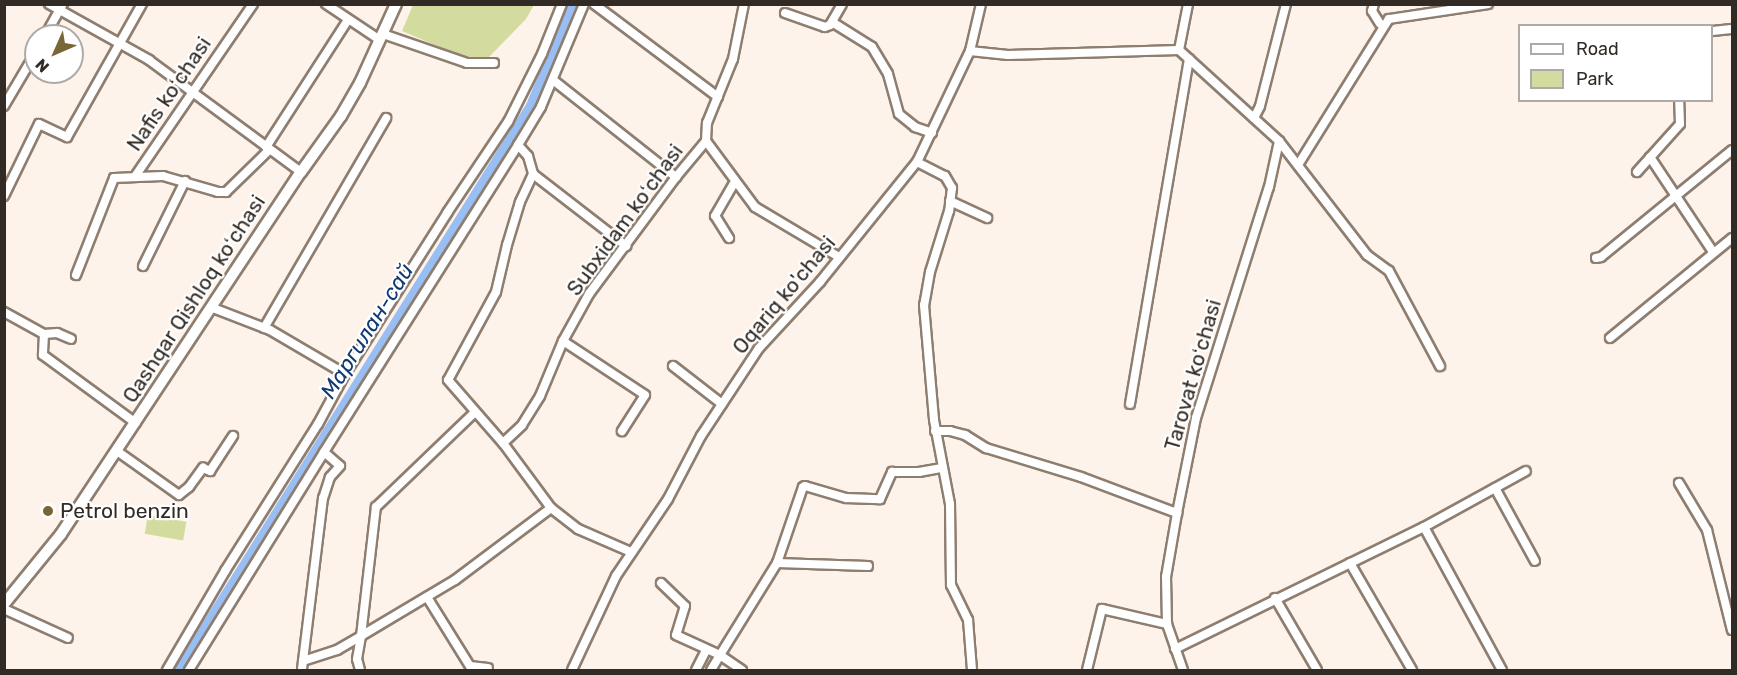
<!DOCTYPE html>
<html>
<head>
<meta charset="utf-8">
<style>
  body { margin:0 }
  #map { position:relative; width:1737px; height:675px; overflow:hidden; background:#fef3ea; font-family:Rubik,sans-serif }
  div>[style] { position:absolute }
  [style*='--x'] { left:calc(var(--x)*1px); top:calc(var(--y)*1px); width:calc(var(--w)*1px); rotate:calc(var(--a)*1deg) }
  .green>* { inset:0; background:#d4db9e; transform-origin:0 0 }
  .river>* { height:12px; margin:-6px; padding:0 6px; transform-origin:6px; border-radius:6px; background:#99bef3 }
  .roads { filter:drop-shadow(2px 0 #8e7e70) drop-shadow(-2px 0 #8e7e70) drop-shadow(0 2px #8e7e70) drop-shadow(0 -2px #8e7e70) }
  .minor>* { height:8px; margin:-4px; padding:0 4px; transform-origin:4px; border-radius:4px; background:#fff }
  .major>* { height:10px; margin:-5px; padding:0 5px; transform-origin:5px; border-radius:5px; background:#fff }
  .dots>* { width:16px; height:16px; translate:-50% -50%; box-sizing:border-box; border:3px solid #fff; border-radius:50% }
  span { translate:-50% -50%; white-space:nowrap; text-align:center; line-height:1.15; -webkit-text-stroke:4.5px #fff; paint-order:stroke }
  .street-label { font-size:21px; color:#322b25 }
  .poi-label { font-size:21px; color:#322b25 }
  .left { translate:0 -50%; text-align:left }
  .water-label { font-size:22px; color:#103a74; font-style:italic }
  .frame { position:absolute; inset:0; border:6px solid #322b25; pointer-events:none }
  .legend { position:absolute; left:1518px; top:24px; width:195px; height:78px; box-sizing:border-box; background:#fff; border:2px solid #adaaa8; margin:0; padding:8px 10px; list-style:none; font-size:18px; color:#322b25 }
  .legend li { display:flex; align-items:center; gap:12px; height:30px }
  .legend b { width:30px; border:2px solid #adaaa8 }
  .north { position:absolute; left:24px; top:24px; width:60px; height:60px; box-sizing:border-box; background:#fff; border:2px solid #adaaa8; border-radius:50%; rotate:225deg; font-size:16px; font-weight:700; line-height:24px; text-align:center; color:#322b25 }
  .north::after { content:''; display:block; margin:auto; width:21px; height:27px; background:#786634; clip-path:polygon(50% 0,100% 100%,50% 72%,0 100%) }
</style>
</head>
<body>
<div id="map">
  <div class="green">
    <div style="clip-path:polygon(413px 5px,534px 5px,526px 19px,486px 60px,456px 54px,402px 31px)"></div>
    <div style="left:148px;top:515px;width:39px;height:19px;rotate:10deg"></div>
  </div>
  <div class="river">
    <div style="--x:180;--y:670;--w:665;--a:-58.03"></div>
    <div style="--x:532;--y:106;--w:110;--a:-67.6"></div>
  </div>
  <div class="roads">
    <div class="minor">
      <div style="--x:49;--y:4;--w:115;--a:29.2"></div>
      <div style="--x:149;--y:60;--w:189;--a:36.4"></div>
      <div style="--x:326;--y:4;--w:65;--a:33.7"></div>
      <div style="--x:584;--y:4;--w:112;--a:112.7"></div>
      <div style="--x:541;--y:107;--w:44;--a:121.2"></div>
      <div style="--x:518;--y:145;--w:15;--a:48"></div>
      <div style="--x:528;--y:156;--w:19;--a:74"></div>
      <div style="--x:533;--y:174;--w:118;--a:37.7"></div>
      <div style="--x:594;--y:4;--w:155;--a:36.9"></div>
      <div style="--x:1374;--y:4;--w:7;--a:106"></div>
      <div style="--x:1372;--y:11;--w:15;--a:58"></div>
      <div style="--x:785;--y:13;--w:42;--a:19.3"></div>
      <div style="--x:825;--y:27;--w:5;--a:-22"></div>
      <div style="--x:830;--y:25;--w:24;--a:-60"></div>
      <div style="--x:832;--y:22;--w:47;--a:32"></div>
      <div style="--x:872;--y:47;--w:31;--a:59"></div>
      <div style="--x:888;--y:74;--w:41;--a:74.6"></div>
      <div style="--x:899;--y:114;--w:21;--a:39"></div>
      <div style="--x:915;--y:127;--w:18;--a:19"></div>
      <div style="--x:1712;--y:31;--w:20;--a:-6"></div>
      <div style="--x:383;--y:34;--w:89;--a:19"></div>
      <div style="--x:467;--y:63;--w:27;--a:0"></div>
      <div style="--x:45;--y:36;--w:37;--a:-61"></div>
      <div style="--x:1179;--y:50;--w:47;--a:-78.9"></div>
      <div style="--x:970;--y:51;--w:38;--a:6"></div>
      <div style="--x:1008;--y:55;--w:171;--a:-1.7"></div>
      <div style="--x:1179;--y:50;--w:135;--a:42.3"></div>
      <div style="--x:1279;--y:141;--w:144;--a:52.3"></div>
      <div style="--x:1367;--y:255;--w:27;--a:36"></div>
      <div style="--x:1389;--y:271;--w:108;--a:61.8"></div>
      <div style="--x:553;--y:80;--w:157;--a:38.3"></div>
      <div style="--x:4;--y:106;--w:63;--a:-59.3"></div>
      <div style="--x:1254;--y:118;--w:13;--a:-63"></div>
      <div style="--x:1260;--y:106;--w:105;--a:-75.7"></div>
      <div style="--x:706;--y:141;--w:82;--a:53.4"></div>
      <div style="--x:755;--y:207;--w:98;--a:30.8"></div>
      <div style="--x:266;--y:147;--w:151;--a:-57.2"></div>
      <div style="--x:1650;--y:157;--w:114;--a:56.4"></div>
      <div style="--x:917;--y:162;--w:31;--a:27"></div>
      <div style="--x:945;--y:176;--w:14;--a:60"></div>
      <div style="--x:952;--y:188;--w:23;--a:97"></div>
      <div style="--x:949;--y:211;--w:64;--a:107.3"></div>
      <div style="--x:930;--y:272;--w:34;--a:100"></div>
      <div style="--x:924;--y:305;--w:115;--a:85"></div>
      <div style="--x:934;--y:420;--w:86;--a:79.2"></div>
      <div style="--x:950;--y:504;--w:81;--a:89.3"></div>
      <div style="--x:951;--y:585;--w:39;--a:64"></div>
      <div style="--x:968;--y:620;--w:50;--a:85.4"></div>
      <div style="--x:1298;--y:165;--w:172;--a:-58.1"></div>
      <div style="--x:1389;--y:19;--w:100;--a:-8.6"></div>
      <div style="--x:1637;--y:172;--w:64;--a:-48.1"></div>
      <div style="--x:1680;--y:124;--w:24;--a:-92"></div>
      <div style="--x:533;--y:174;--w:31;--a:115"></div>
      <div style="--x:520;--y:202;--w:45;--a:106.8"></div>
      <div style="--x:507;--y:245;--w:48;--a:103.2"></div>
      <div style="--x:496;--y:292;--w:100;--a:118.6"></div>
      <div style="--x:448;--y:380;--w:84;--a:48.9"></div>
      <div style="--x:503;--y:443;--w:81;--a:53.6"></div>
      <div style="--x:551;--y:508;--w:34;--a:38"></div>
      <div style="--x:578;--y:529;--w:58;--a:23.5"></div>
      <div style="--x:136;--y:175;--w:207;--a:-55.6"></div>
      <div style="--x:4;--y:196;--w:80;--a:-64.1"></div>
      <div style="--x:39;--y:124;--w:31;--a:25"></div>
      <div style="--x:67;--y:137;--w:153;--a:-60.6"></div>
      <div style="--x:950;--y:201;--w:41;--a:24.7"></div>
      <div style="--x:729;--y:238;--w:26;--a:-122"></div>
      <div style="--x:715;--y:216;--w:39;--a:-60"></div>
      <div style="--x:1596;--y:258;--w:5;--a:-11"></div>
      <div style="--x:1601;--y:257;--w:169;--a:-39.2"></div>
      <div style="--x:143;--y:266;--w:95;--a:-63.7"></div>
      <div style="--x:76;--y:275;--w:104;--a:-68.6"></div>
      <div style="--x:114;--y:178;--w:49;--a:-2.3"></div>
      <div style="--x:163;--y:176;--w:57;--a:16.2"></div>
      <div style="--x:218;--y:192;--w:8;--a:0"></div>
      <div style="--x:226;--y:192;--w:60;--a:-44.3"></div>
      <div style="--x:213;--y:308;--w:61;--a:21.1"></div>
      <div style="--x:270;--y:330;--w:87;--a:30.4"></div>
      <div style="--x:4;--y:312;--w:46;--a:28.8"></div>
      <div style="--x:44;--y:334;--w:13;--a:-4"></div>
      <div style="--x:57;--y:333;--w:15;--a:23"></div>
      <div style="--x:264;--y:328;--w:243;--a:-59.8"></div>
      <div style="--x:44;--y:334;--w:21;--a:93"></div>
      <div style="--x:43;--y:355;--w:115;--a:36.2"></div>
      <div style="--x:1610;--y:338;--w:158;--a:-39.3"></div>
      <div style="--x:563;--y:341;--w:98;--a:33.4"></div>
      <div style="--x:645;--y:395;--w:43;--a:122.6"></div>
      <div style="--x:673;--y:366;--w:62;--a:37.8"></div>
      <div style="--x:1130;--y:404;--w:350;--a:-80.3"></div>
      <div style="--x:935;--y:431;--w:15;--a:0"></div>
      <div style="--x:950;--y:431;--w:16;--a:15"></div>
      <div style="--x:965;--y:435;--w:25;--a:32"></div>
      <div style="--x:986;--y:448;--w:99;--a:17"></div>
      <div style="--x:1081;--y:477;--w:103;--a:20.6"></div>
      <div style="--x:503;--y:443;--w:26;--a:-43"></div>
      <div style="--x:522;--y:425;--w:34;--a:-58"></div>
      <div style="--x:540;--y:396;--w:60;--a:-67.3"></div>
      <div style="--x:563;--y:341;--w:54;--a:-61"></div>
      <div style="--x:589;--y:294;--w:146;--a:-53.4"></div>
      <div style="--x:676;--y:177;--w:47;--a:-50.2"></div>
      <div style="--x:706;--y:141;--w:18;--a:-87"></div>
      <div style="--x:707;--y:123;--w:69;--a:-67.9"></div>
      <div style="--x:733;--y:59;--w:56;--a:-78.7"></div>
      <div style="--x:117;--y:451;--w:76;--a:35.4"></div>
      <div style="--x:179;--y:495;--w:13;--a:-39"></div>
      <div style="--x:189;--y:487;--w:24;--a:-54"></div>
      <div style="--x:203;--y:468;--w:8;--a:23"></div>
      <div style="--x:210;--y:471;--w:42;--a:-56.7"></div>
      <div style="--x:324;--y:452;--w:363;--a:-57.7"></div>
      <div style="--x:1679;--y:483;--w:55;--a:59.2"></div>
      <div style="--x:1707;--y:530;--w:103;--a:76"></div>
      <div style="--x:1495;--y:488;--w:83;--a:61.3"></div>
      <div style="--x:1424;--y:527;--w:163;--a:61.4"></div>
      <div style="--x:777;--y:563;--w:91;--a:1.9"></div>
      <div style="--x:1350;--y:563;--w:124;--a:59.9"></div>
      <div style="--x:661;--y:583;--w:33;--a:44"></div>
      <div style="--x:685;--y:606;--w:30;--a:107"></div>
      <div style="--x:676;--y:635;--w:48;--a:24.4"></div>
      <div style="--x:720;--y:655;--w:17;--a:121"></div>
      <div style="--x:427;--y:597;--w:81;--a:58.1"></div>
      <div style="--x:470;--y:666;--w:18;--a:6"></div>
      <div style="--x:1275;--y:598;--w:83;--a:59.7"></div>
      <div style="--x:4;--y:609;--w:70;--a:24.4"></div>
      <div style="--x:1175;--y:649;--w:277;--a:-26.1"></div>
      <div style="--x:1424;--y:527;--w:116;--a:-28.8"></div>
      <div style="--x:303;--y:661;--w:36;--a:-18"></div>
      <div style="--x:337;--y:650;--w:28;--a:-30"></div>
      <div style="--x:361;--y:636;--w:130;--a:-83.4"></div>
      <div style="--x:376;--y:507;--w:137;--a:-43.8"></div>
      <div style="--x:167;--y:670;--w:115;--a:-59.6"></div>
      <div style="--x:225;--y:571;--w:174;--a:-57.7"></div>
      <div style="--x:318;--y:424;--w:57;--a:-61.6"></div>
      <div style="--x:345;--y:374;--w:191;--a:-57.6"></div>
      <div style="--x:447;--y:213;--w:110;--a:-56.2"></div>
      <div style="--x:508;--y:122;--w:76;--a:-63.4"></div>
      <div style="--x:542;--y:54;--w:54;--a:-68.2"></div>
      <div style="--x:189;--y:670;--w:256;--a:-58.2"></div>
      <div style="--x:324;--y:452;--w:21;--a:41"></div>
      <div style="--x:340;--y:466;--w:15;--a:132"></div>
      <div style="--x:330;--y:477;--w:22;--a:108"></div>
      <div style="--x:323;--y:498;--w:173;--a:97"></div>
      <div style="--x:360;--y:670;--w:11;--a:-105"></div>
      <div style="--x:357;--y:659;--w:23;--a:-80"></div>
      <div style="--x:361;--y:636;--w:109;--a:-30.8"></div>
      <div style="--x:455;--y:580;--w:120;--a:-36.9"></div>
      <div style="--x:572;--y:670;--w:104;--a:-64.9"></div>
      <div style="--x:616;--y:576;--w:93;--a:-56"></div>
      <div style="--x:668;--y:499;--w:71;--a:-62.4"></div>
      <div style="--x:701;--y:436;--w:105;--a:-56.6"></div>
      <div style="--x:759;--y:348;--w:90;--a:-47.3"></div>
      <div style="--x:820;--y:282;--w:154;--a:-51.1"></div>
      <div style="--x:917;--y:162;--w:123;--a:-64.5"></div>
      <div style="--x:970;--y:51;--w:48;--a:-76.8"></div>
      <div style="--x:696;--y:670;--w:22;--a:-63"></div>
      <div style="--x:742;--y:670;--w:27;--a:-146"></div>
      <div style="--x:720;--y:655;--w:108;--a:-58.2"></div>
      <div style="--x:777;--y:563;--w:80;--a:-71.1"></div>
      <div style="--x:803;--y:487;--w:2;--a:-27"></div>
      <div style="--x:805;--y:486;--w:43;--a:16.3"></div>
      <div style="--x:846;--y:498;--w:34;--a:2"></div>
      <div style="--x:880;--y:499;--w:30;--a:-66"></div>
      <div style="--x:892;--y:472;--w:27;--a:0"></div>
      <div style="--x:919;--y:472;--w:22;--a:-10"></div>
      <div style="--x:1087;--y:670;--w:63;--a:-76.2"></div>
      <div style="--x:1102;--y:609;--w:67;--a:13"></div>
      <div style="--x:1183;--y:670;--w:49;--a:-109.2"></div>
      <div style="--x:1167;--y:624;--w:47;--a:-91.2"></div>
      <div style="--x:1166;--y:577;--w:65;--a:-80.2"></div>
      <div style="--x:1177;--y:513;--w:97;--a:-78.7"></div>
      <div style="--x:1196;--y:418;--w:242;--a:-72.5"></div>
      <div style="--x:1269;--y:187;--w:47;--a:-77.7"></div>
    </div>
    <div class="major">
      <div style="--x:4;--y:604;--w:90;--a:-50.8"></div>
      <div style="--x:61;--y:534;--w:434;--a:-56.5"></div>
      <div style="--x:301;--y:172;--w:69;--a:-54.5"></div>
      <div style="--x:341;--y:116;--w:38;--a:-60"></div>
      <div style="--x:360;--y:83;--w:87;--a:-65.5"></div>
    </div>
  </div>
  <div class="dots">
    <div style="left:48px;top:511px;background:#786634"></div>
  </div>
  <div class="street-label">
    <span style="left:169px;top:94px;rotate:-56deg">Nafis koʻchasi</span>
    <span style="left:625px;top:220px;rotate:-54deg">Subxidam koʻchasi</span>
    <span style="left:784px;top:295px;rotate:-50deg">Oqariq ko'chasi</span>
    <span style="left:194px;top:299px;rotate:-57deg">Qashqar Qishloq koʻchasi</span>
    <span style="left:1193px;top:375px;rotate:-74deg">Tarovat koʻchasi</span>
  </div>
  <div class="poi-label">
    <span class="left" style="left:60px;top:511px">Petrol benzin</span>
  </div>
  <div class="water-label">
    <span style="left:367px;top:331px;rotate:-58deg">Маргилан-сай</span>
  </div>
  <div class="frame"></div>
  <ul class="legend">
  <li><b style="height:8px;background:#fff"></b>Road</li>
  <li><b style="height:16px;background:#d4db9e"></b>Park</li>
  </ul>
  <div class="north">N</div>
</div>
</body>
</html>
